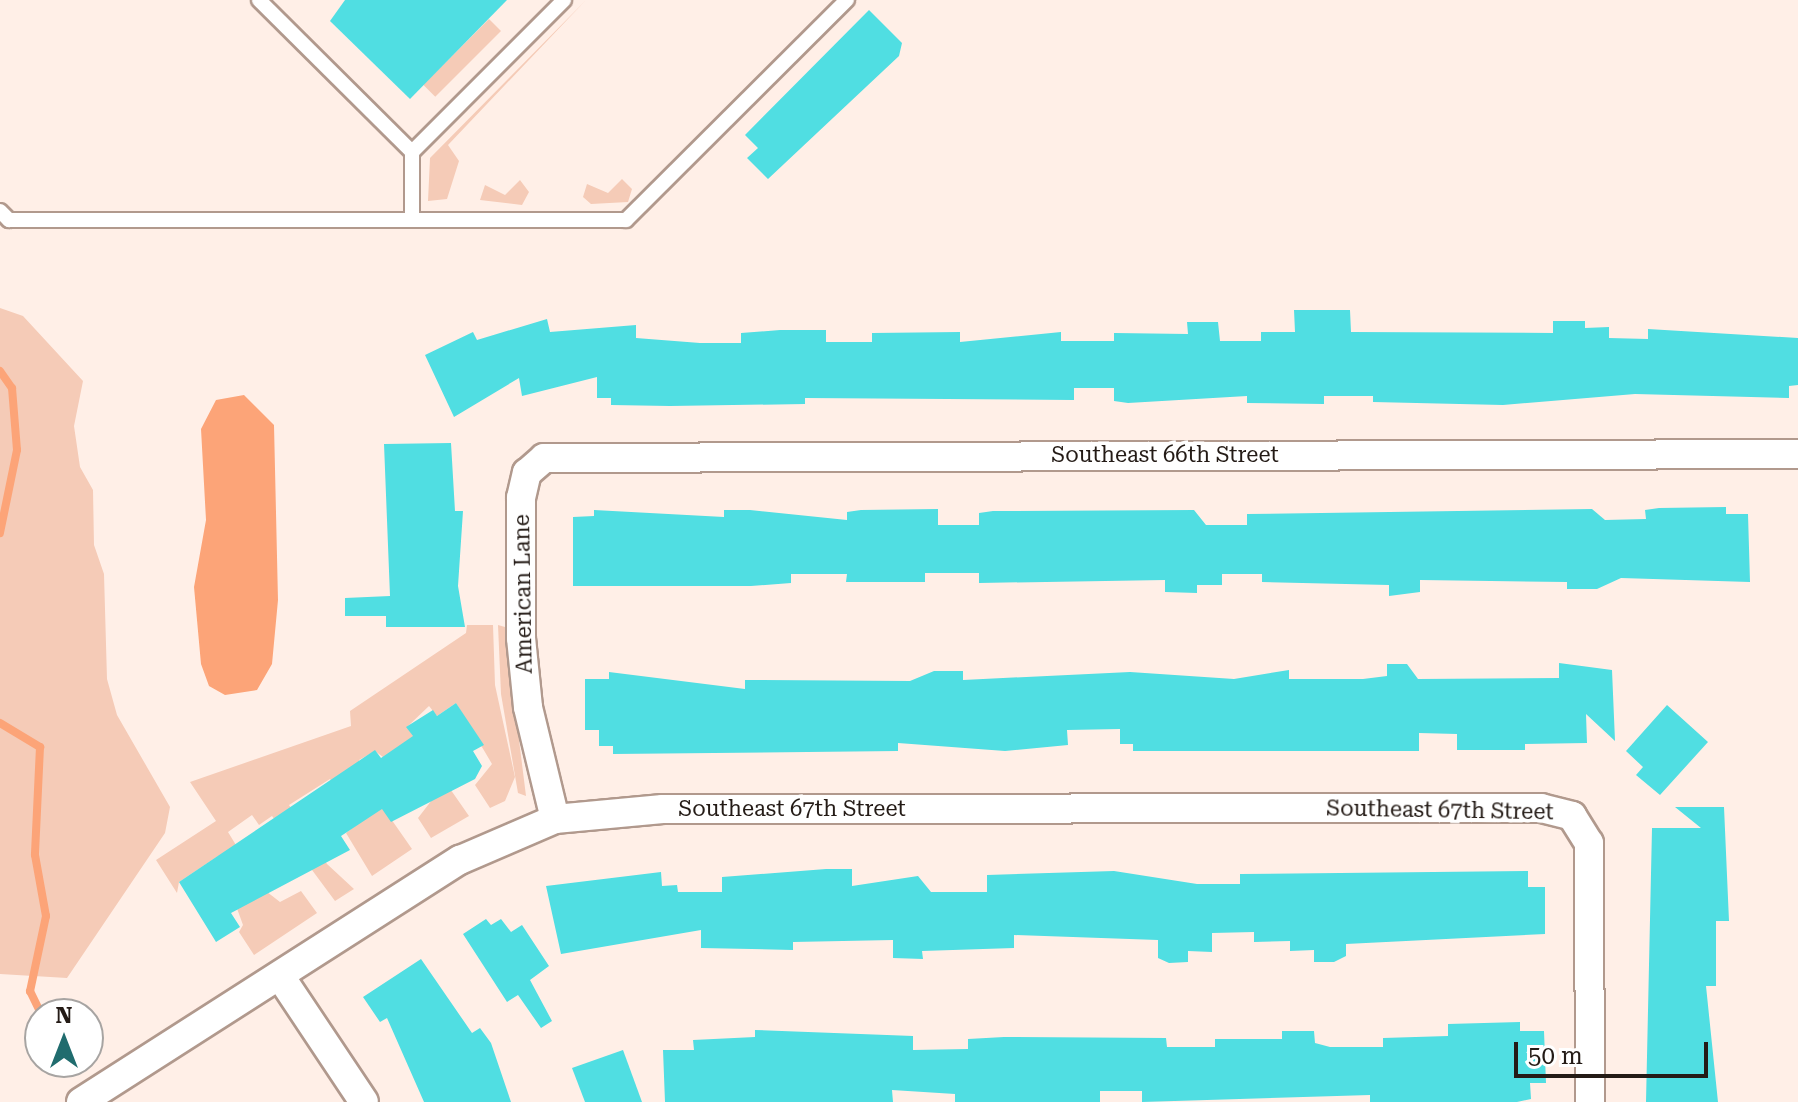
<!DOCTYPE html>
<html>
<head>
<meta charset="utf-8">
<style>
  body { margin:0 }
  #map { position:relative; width:1798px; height:1102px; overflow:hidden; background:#ffefe7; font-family:"Roboto Serif",serif }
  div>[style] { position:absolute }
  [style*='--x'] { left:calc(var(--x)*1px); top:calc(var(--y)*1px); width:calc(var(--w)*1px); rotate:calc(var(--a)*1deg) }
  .green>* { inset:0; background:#f5cbb7; transform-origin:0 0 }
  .water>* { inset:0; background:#fca478 }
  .stream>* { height:8px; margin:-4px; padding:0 4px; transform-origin:4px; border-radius:4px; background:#fca478 }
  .building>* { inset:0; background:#50dee2 }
  .roads { filter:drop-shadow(2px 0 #b1998d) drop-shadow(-2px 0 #b1998d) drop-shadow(0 2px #b1998d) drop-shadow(0 -2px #b1998d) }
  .lane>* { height:14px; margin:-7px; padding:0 7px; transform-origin:7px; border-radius:7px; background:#fff }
  .street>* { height:28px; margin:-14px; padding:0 14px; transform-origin:14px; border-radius:14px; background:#fff }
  span { translate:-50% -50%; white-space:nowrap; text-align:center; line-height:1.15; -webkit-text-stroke:7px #fff; paint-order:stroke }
  .street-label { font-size:22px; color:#241b16 }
  .north { position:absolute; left:24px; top:998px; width:80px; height:80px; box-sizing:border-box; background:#fff; border:2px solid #a7a4a2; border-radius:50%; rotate:0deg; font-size:22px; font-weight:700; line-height:32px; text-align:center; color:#241b16 }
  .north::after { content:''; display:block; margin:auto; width:28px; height:36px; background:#206c6e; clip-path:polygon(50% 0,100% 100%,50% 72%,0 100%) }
  .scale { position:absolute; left:1514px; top:1042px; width:194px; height:36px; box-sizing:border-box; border:4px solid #241b16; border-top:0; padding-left:10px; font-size:24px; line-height:28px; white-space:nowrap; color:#241b16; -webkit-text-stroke:6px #fff; paint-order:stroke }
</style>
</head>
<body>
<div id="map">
  <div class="green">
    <div style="clip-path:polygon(586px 0,448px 145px,459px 161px,447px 199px,428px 201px,430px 158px)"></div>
    <div style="left:489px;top:19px;width:17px;height:93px;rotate:45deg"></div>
    <div style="clip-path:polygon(622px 179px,632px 189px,628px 202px,591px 204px,583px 197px,587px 184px,608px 193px)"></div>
    <div style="clip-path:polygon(520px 180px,529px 192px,522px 205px,480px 200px,485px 185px,505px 195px)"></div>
    <div style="clip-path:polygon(0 308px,23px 316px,83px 381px,74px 426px,80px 467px,93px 490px,94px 545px,104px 574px,107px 679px,117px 715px,170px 807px,165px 833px,67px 978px,0 974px)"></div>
    <div style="clip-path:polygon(467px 625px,493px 625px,495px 685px,515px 777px,505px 801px,490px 808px,475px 785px,492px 764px,456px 703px,437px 716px,429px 706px,407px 727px,469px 816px,431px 838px,418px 818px,435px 796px,375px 751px,359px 760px,359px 773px,412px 849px,372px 876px,346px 833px,359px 823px,330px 779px,289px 805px,327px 864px,354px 889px,335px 901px,272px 816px,259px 825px,252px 815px,228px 832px,262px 888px,280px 902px,301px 891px,317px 913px,254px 955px,239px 932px,243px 925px,218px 856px,179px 882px,177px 893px,156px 860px,216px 821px,190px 782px,351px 726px,350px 711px,466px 633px)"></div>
    <div style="clip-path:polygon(498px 625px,505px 627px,526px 796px,518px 793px,501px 694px)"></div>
  </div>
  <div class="water">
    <div style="clip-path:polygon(244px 395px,274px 425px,278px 600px,272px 664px,257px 690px,225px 695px,209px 686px,201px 664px,194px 587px,206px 520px,201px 429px,216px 400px)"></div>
  </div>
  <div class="stream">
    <div style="--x:0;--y:371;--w:21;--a:55"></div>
    <div style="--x:12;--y:388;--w:62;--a:85.4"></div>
    <div style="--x:17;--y:450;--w:85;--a:101.6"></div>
    <div style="--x:0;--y:723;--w:47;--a:31"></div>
    <div style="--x:40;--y:747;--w:108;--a:92.7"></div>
    <div style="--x:35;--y:855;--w:62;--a:79.8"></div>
    <div style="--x:46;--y:916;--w:77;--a:102"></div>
    <div style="--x:30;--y:991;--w:25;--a:64"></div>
  </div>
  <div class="building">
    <div style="clip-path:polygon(345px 0,507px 0,410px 99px,330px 21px)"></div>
    <div style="clip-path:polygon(869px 10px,902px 43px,899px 56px,768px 179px,747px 158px,758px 148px,745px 135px)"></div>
    <div style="clip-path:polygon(1294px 310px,1350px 310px,1351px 332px,1553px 333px,1553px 321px,1585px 321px,1585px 328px,1609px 327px,1609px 338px,1648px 339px,1648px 329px,1798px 338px,1798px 385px,1789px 386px,1789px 398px,1635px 394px,1503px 405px,1373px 402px,1373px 396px,1324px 396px,1324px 404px,1247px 403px,1247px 396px,1128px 403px,1114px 401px,1114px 388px,1074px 388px,1074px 400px,805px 398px,805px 404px,670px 406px,611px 405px,611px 398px,597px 398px,597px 377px,522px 396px,519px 378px,454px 417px,425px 355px,473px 332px,477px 340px,547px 319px,550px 332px,636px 325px,636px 338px,700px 343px,741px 343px,741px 333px,780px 330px,826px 330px,826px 342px,872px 342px,872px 333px,960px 332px,960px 342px,1061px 332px,1061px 341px,1114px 341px,1114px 333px,1188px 334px,1187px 322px,1218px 322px,1220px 341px,1261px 341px,1261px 332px,1295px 332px)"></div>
    <div style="clip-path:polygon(451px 443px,455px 511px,463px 511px,458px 586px,465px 627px,386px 627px,386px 616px,345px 616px,345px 598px,390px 596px,384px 444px)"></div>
    <div style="clip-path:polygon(1726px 507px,1726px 514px,1748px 514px,1750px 582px,1621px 578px,1597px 589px,1567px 589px,1567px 582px,1420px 580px,1420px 592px,1389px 596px,1389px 585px,1262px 582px,1262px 574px,1222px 574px,1222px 585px,1197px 585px,1197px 593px,1165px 592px,1165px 580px,979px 583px,979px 573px,925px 573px,925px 582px,846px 582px,847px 574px,791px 574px,791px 583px,751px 586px,573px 586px,573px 517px,594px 516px,594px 510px,724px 517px,724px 510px,750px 510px,847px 520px,847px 512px,861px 510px,938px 509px,938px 525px,979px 525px,979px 513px,993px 511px,1194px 510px,1206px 525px,1247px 525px,1247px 514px,1592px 509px,1605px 520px,1646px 519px,1645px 510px,1659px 508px)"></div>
    <div style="clip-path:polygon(1559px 663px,1612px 670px,1615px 741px,1586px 714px,1587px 743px,1525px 744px,1525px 750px,1457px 750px,1457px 734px,1419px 733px,1419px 751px,1133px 751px,1133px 744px,1120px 744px,1120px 729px,1067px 730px,1068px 745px,1005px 751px,898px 743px,898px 751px,613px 754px,613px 746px,599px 746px,599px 730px,585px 730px,585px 679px,609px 679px,609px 672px,745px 689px,745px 680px,910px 681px,934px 671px,963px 671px,963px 680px,1130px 672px,1234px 679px,1289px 670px,1289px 679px,1363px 679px,1387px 676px,1387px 664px,1407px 664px,1418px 679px,1559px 678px)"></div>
    <div style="clip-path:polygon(456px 703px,484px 745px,473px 751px,482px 766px,475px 779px,391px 822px,382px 809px,341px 836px,350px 850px,231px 913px,240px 927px,216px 942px,179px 882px,375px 750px,381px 758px,413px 736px,406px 727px,433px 710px,437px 716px)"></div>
    <div style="clip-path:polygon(1667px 705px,1708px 742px,1660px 795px,1636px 775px,1643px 767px,1626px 751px)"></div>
    <div style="clip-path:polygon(1675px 807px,1724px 807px,1729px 921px,1716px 921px,1716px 986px,1706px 986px,1718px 1102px,1646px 1102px,1652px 828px,1701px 828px)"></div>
    <div style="clip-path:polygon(826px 869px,852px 869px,852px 886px,918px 876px,931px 892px,987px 892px,987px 875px,1114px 871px,1197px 884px,1240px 884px,1240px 874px,1528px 871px,1528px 887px,1545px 887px,1545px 934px,1346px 944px,1346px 956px,1334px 962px,1314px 962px,1314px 950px,1290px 951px,1290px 941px,1254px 942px,1254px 932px,1212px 933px,1212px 952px,1188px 951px,1188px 962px,1169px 963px,1158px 958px,1158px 940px,1014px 935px,1014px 948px,922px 951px,923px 959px,893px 958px,893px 940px,793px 942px,793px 950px,701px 948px,701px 930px,561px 954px,546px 886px,661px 872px,662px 886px,677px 885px,678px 892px,722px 892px,722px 877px)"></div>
    <div style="clip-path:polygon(486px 919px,491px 925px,501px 919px,511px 932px,522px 925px,549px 966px,530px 980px,552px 1021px,541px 1028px,518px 995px,507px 1002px,463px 934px)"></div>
    <div style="clip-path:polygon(421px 959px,472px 1033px,480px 1028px,491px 1043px,511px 1102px,424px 1102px,387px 1018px,380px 1022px,363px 997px)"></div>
    <div style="clip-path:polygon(1520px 1022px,1520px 1031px,1544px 1031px,1546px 1083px,1530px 1083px,1531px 1099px,1517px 1102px,1370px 1102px,1370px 1095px,1142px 1102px,1142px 1091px,1100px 1091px,1100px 1102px,955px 1102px,955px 1094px,892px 1090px,893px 1102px,665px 1102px,663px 1050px,694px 1050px,693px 1040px,755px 1037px,755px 1030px,913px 1036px,913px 1050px,968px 1049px,968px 1039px,1004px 1037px,1166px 1038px,1167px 1047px,1215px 1047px,1215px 1039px,1282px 1039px,1282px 1031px,1314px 1031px,1315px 1043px,1330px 1047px,1383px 1047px,1383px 1038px,1448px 1036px,1448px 1024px)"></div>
    <div style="clip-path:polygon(623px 1050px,642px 1102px,585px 1102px,572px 1068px)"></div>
  </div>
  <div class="roads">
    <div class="lane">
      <div style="--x:259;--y:0;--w:216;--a:44.8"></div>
      <div style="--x:0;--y:211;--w:13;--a:45"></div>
      <div style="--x:9;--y:220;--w:617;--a:0"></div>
      <div style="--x:626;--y:220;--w:312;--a:-44.9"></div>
      <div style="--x:412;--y:220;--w:68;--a:-90"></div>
      <div style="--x:412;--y:152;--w:215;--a:-45"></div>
    </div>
    <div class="street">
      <div style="--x:555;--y:819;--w:115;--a:-103.6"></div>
      <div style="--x:528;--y:707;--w:69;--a:-95.8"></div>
      <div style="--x:521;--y:638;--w:140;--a:-90"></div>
      <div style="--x:521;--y:498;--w:26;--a:-77"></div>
      <div style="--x:527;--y:473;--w:23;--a:-41"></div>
      <div style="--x:544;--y:458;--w:1254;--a:-0.18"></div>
      <div style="--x:280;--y:976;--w:151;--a:56.3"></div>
      <div style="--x:81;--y:1102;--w:450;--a:-32.6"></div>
      <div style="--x:460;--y:860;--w:103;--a:-23.3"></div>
      <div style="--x:555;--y:819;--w:108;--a:-5.3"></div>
      <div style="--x:663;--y:809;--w:878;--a:-0.07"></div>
      <div style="--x:1541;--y:808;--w:32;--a:14"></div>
      <div style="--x:1572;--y:816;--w:32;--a:58"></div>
      <div style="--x:1589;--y:843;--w:259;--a:89.8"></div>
    </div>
  </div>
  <div class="street-label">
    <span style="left:1165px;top:455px">Southeast 66th Street</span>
    <span style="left:523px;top:594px;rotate:-91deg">American Lane</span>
    <span style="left:792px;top:809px">Southeast 67th Street</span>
    <span style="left:1440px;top:810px;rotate:1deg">Southeast 67th Street</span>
  </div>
  <div class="north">N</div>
  <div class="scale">50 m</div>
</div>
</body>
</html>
